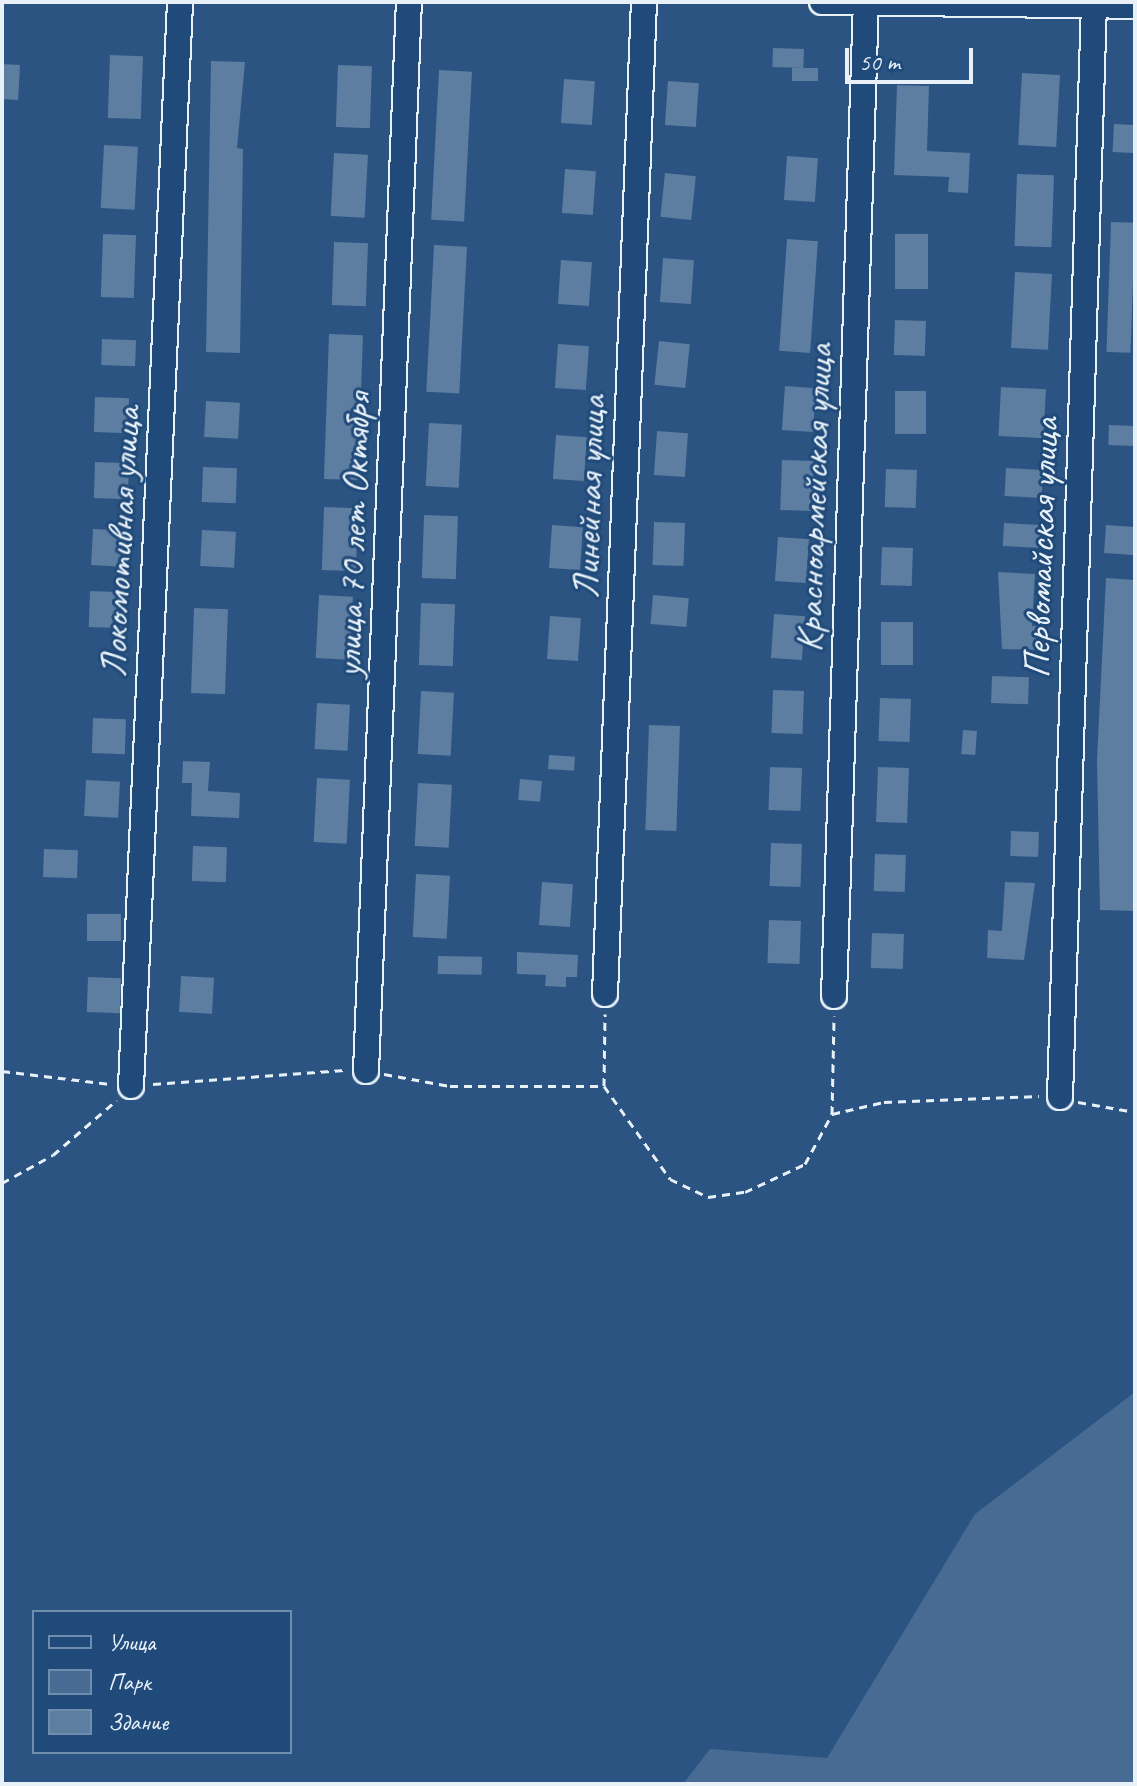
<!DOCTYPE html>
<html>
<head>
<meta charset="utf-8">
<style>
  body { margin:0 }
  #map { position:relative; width:1137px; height:1786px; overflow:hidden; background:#2b5482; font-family:Caveat,sans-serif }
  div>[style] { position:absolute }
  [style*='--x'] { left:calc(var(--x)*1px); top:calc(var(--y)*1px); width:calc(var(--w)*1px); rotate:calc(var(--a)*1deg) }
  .green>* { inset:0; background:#476b93 }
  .building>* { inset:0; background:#5d7da1; transform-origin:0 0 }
  .path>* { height:3px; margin-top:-1.5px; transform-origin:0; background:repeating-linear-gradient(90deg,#e8f1f8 0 8px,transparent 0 14px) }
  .roads { filter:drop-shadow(2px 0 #e8f1f8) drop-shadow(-2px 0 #e8f1f8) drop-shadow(0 2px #e8f1f8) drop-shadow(0 -2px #e8f1f8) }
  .minor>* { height:24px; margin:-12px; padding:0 12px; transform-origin:12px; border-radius:12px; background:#1f4a7a }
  span { translate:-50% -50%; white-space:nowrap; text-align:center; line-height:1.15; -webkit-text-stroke:6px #1f4a7a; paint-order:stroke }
  .street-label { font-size:38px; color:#e8f1f8 }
  .frame { position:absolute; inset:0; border:4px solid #e8f1f8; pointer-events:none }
  .legend { position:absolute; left:32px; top:1610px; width:260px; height:144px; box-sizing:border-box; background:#1f4a7a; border:2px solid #6f8dac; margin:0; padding:10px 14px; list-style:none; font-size:24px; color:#e8f1f8 }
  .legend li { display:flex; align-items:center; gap:16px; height:40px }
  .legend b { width:40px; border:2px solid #6f8dac }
  .scale { position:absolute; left:845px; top:48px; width:128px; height:36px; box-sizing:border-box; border:4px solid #e8f1f8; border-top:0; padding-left:10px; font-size:24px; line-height:28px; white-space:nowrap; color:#e8f1f8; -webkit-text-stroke:6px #1f4a7a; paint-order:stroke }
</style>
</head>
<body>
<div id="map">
  <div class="green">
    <div style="clip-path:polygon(1135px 1392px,1135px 1784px,683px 1784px,710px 1749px,827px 1758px,975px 1514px)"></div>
  </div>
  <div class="building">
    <div style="left:773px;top:48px;width:31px;height:19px;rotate:2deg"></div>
    <div style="left:110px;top:55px;width:33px;height:63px;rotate:2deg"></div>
    <div style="clip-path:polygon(211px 61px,245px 62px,237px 148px,243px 149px,240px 353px,206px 352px)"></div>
    <div style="left:2px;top:64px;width:18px;height:35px;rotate:3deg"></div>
    <div style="left:338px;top:65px;width:34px;height:62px;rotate:2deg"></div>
    <div style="left:792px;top:68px;width:26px;height:13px"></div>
    <div style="left:439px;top:70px;width:33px;height:150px;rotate:3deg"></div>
    <div style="left:1022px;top:73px;width:38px;height:72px;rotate:3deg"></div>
    <div style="left:564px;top:79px;width:31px;height:44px;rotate:4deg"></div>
    <div style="left:668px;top:81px;width:31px;height:44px;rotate:4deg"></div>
    <div style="clip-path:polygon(897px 85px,929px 86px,927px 151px,970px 153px,968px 193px,948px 192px,949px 177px,894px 175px)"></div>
    <div style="left:1114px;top:124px;width:21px;height:28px;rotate:3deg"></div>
    <div style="left:104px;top:145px;width:34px;height:63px;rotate:3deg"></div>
    <div style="left:334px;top:153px;width:34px;height:63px;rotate:3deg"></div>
    <div style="left:787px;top:156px;width:31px;height:44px;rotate:4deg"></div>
    <div style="left:565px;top:169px;width:31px;height:44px;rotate:4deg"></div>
    <div style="left:665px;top:173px;width:31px;height:44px;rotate:6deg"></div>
    <div style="left:1017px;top:174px;width:37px;height:72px;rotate:2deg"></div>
    <div style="left:1111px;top:222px;width:24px;height:130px;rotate:2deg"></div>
    <div style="left:103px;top:234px;width:33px;height:63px;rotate:2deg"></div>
    <div style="left:895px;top:234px;width:33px;height:55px"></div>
    <div style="left:787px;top:239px;width:31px;height:112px;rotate:4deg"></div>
    <div style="left:334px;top:242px;width:34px;height:63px;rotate:2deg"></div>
    <div style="left:434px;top:245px;width:33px;height:147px;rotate:3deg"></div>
    <div style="left:663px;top:258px;width:31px;height:44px;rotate:4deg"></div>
    <div style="left:561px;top:260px;width:31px;height:44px;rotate:4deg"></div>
    <div style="left:1015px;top:272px;width:37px;height:76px;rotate:3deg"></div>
    <div style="left:895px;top:320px;width:31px;height:35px;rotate:2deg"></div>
    <div style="left:329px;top:334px;width:34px;height:145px;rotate:2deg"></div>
    <div style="left:102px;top:339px;width:34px;height:26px;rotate:2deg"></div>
    <div style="left:659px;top:341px;width:31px;height:44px;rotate:6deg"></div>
    <div style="left:558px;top:344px;width:31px;height:44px;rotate:4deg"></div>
    <div style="left:785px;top:386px;width:31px;height:44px;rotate:4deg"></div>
    <div style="left:1001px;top:387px;width:45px;height:49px;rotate:3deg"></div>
    <div style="left:895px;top:391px;width:31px;height:43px"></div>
    <div style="left:95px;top:397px;width:34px;height:35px;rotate:2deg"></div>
    <div style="left:206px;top:401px;width:34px;height:36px;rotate:3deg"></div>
    <div style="left:429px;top:423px;width:33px;height:63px;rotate:3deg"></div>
    <div style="left:1109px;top:425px;width:26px;height:20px;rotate:2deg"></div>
    <div style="left:657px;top:431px;width:31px;height:44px;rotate:4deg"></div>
    <div style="left:556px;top:435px;width:31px;height:44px;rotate:4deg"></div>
    <div style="left:782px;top:460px;width:32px;height:50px;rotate:2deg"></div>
    <div style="left:95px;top:462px;width:34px;height:36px;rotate:2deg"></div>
    <div style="left:203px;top:467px;width:34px;height:35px;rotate:2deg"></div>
    <div style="left:1006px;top:468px;width:37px;height:28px;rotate:3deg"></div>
    <div style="left:886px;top:469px;width:31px;height:38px;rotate:2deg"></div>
    <div style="left:324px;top:507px;width:34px;height:63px;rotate:2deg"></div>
    <div style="left:424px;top:515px;width:34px;height:63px;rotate:2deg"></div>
    <div style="left:654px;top:522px;width:31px;height:43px;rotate:2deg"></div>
    <div style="left:1004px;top:523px;width:38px;height:23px;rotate:3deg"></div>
    <div style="left:552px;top:525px;width:31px;height:43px;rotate:4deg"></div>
    <div style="left:1106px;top:525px;width:29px;height:28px;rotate:4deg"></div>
    <div style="left:93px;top:529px;width:33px;height:36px;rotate:3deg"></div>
    <div style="left:202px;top:530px;width:34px;height:36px;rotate:3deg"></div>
    <div style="left:778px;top:537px;width:31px;height:44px;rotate:4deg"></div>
    <div style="left:882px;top:547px;width:31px;height:38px;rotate:2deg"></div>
    <div style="clip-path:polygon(998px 572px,1035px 574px,1032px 626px,1041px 626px,1040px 650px,1002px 649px)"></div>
    <div style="clip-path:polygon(1106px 578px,1135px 580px,1135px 911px,1100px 910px,1097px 759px)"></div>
    <div style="left:90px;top:591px;width:33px;height:36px;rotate:2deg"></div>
    <div style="left:319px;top:595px;width:34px;height:63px;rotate:3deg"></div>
    <div style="left:653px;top:595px;width:36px;height:29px;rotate:5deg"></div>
    <div style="left:421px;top:603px;width:34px;height:62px;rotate:2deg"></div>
    <div style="left:194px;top:608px;width:34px;height:85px;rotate:2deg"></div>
    <div style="left:774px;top:614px;width:31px;height:44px;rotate:4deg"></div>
    <div style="left:550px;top:616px;width:31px;height:43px;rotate:4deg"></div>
    <div style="left:881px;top:622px;width:32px;height:43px"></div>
    <div style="left:992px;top:676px;width:37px;height:27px;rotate:2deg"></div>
    <div style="left:773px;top:690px;width:31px;height:43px;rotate:2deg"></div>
    <div style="left:421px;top:691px;width:33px;height:63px;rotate:3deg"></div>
    <div style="left:880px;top:698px;width:31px;height:43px;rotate:2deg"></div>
    <div style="left:317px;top:703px;width:33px;height:46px;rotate:3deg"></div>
    <div style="left:93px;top:718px;width:33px;height:35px;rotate:2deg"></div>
    <div style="left:649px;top:725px;width:31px;height:105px;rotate:2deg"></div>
    <div style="left:963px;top:730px;width:14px;height:24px;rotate:4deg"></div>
    <div style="left:549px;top:755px;width:26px;height:14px;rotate:4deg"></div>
    <div style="clip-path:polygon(183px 761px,210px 762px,208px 791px,240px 793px,239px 818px,191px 816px,192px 783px,182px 783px)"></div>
    <div style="left:770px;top:767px;width:32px;height:43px;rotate:2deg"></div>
    <div style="left:878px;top:767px;width:31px;height:55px;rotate:2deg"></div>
    <div style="left:317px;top:778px;width:33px;height:64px;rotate:3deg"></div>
    <div style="left:520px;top:779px;width:22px;height:21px;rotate:5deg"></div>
    <div style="left:86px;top:780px;width:34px;height:36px;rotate:3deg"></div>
    <div style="left:418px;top:783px;width:34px;height:63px;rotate:3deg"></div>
    <div style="left:1011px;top:831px;width:28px;height:25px;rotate:2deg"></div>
    <div style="left:771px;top:843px;width:31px;height:43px;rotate:2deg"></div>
    <div style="left:193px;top:846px;width:34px;height:35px;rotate:2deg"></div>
    <div style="left:44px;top:849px;width:34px;height:28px;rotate:2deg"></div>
    <div style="left:875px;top:854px;width:31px;height:37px;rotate:2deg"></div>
    <div style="left:416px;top:874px;width:34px;height:63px;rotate:3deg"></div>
    <div style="left:542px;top:882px;width:31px;height:43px;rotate:4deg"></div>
    <div style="clip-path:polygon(1005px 882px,1035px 883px,1024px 960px,987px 958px,988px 930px,1002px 931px)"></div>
    <div style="left:87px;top:914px;width:34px;height:27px"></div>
    <div style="left:769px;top:920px;width:32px;height:43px;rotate:2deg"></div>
    <div style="left:872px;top:933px;width:32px;height:35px;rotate:2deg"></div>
    <div style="clip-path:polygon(517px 952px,578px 955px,577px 977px,566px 977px,566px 987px,545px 986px,546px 975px,517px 974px)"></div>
    <div style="left:438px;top:956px;width:44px;height:18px;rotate:1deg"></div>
    <div style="left:181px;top:976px;width:33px;height:36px;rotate:3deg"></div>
    <div style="left:88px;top:977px;width:33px;height:35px;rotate:2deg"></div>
  </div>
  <div class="path">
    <div style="--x:2;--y:1071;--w:109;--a:6.9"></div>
    <div style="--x:384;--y:1074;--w:67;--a:10.3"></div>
    <div style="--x:450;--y:1086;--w:154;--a:0"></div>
    <div style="--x:604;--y:1086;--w:114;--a:54.6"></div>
    <div style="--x:670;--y:1179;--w:42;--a:25.3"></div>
    <div style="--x:708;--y:1197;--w:37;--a:-8"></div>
    <div style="--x:745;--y:1192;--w:66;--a:-25"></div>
    <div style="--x:805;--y:1164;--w:57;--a:-61.6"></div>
    <div style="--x:832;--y:1114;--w:98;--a:-88.8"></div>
    <div style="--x:153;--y:1084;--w:192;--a:-4.2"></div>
    <div style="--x:604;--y:1086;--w:72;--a:-89.2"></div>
    <div style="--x:1078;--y:1102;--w:58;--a:10"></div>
    <div style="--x:832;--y:1114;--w:53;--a:-13"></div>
    <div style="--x:884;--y:1102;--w:155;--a:-2.2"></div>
    <div style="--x:2;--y:1183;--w:58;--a:-28.8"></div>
    <div style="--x:53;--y:1155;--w:84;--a:-40.7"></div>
  </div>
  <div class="roads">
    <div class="minor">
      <div style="--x:822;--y:2;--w:313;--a:0.7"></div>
      <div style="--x:605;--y:994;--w:993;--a:-87.75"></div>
      <div style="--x:834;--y:996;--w:995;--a:-88.16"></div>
      <div style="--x:366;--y:1071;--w:1070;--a:-87.7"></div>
      <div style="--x:131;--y:1086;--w:1085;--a:-87.41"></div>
      <div style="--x:1060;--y:1097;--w:1096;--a:-88.22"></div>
    </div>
  </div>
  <div class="street-label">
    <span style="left:589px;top:497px;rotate:-88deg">Линейная улица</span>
    <span style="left:814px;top:498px;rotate:-88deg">Красноармейская улица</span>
    <span style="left:353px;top:535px;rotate:-88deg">улица 70 лет Октября</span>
    <span style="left:120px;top:542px;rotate:-87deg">Локомотивная улица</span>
    <span style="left:1041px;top:548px;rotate:-88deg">Первомайская улица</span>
  </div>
  <div class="frame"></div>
  <ul class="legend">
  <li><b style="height:10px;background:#1f4a7a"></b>Улица</li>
  <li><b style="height:22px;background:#476b93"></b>Парк</li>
  <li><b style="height:22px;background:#5d7da1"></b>Здание</li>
  </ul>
  <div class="scale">50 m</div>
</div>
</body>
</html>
